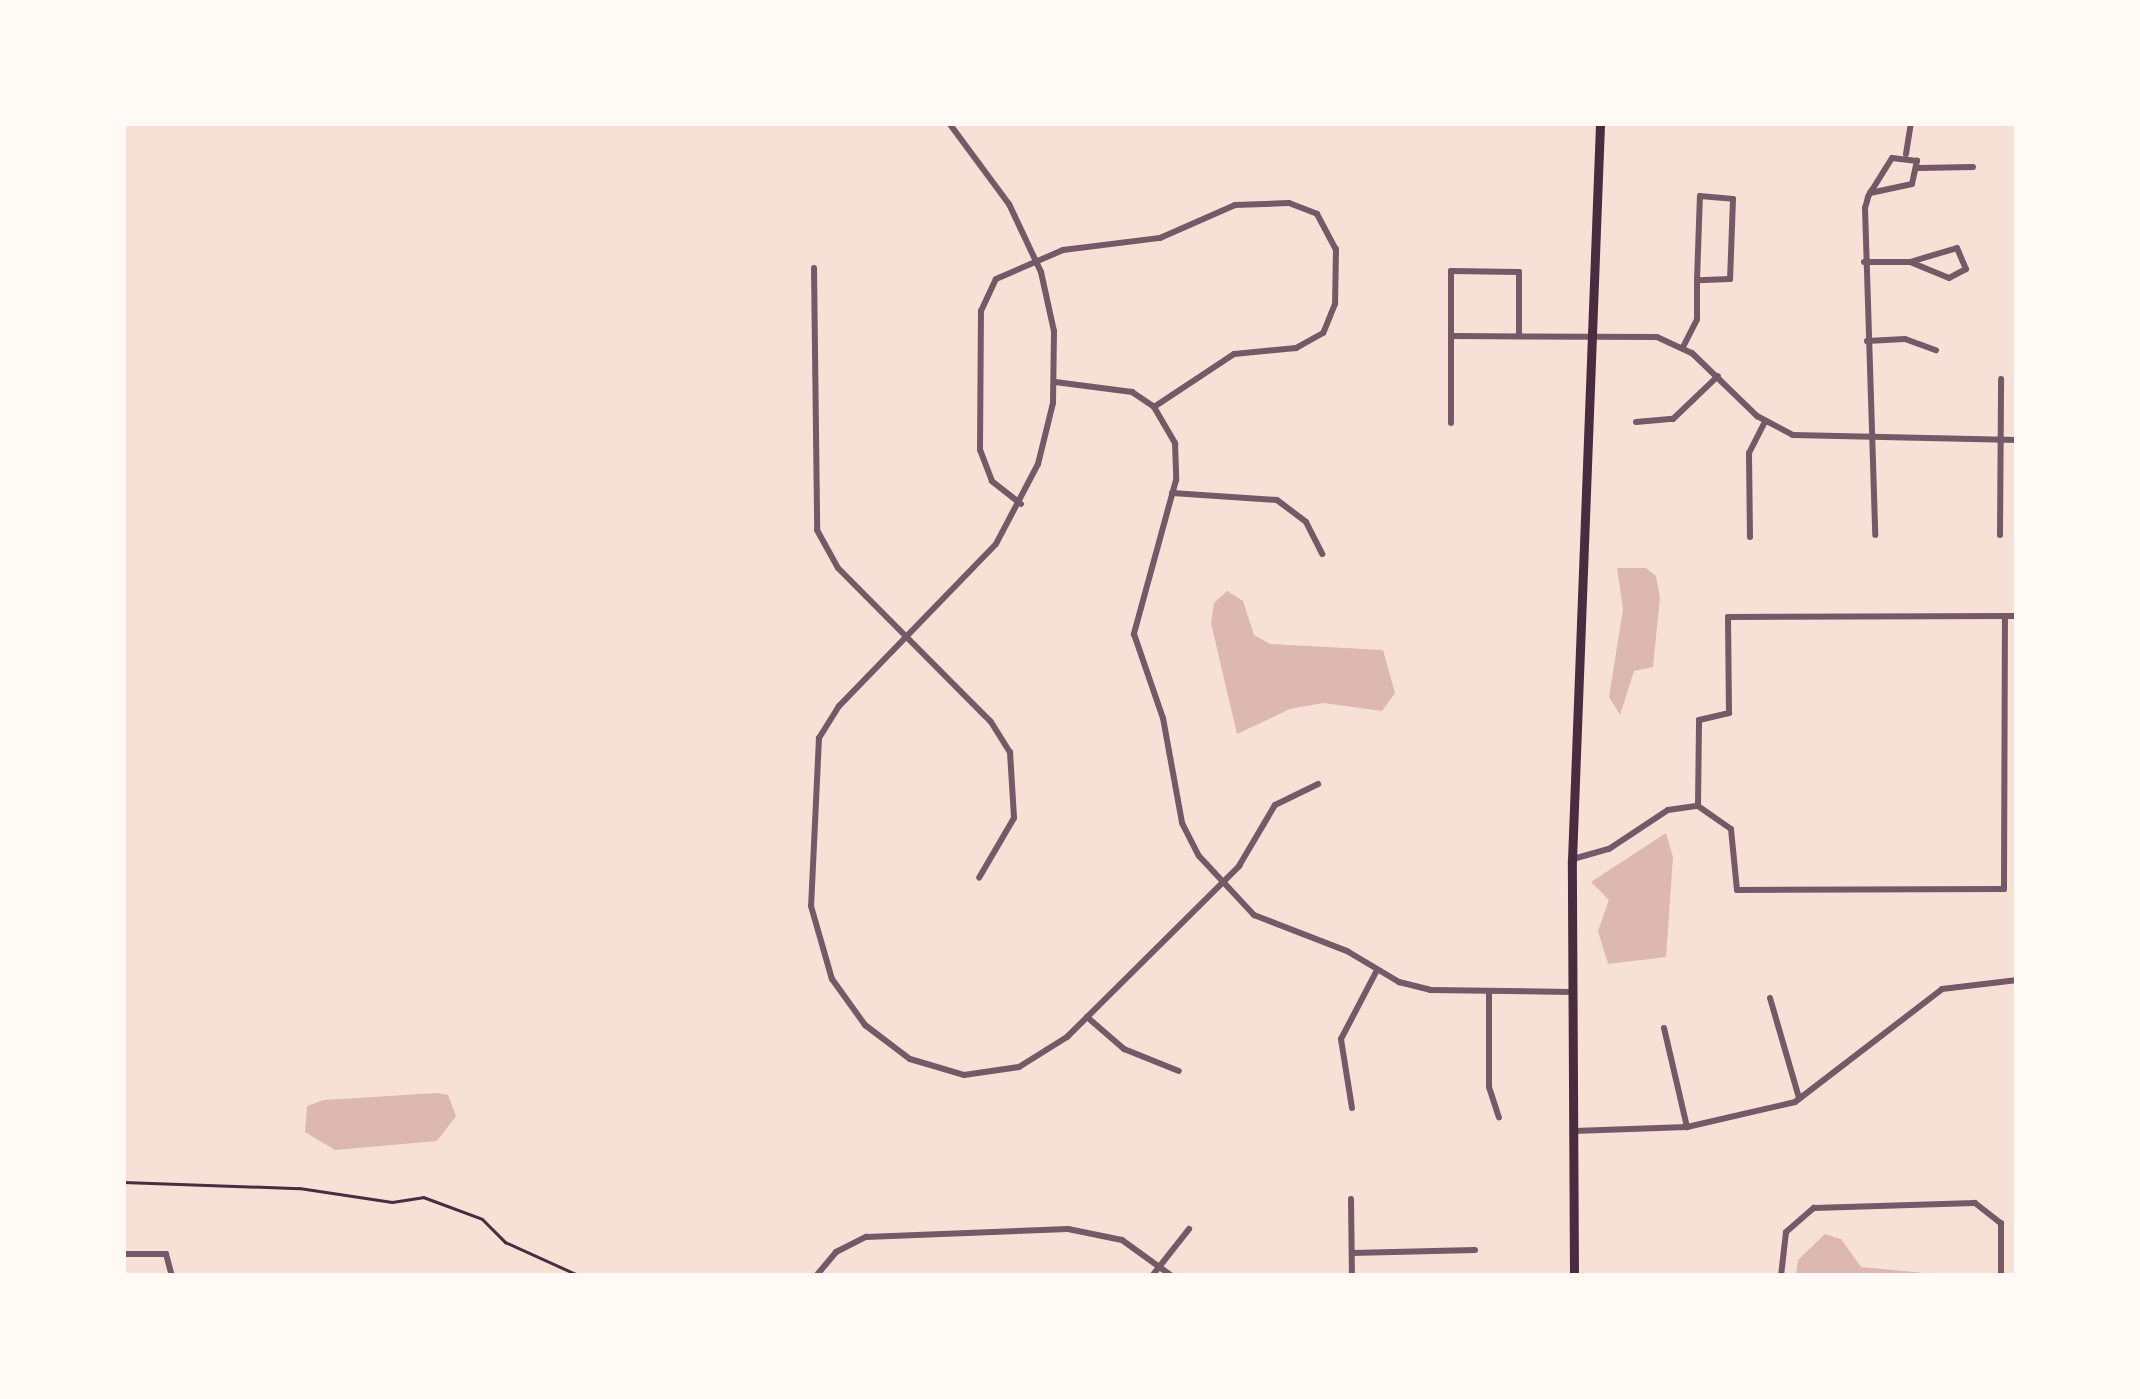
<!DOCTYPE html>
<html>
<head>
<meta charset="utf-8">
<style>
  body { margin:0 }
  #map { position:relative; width:2140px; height:1399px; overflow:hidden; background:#f7e1d7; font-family:Merriweather,serif }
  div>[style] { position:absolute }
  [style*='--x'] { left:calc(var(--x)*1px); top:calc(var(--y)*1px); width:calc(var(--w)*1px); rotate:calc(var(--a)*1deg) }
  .water>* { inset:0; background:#dcb8b0 }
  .path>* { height:3px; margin:-1.5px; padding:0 1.5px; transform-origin:1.5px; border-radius:1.5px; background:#4a2c40 }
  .minor>* { height:6px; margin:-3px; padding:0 3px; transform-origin:3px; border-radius:3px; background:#755966 }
  .secondary>* { height:9px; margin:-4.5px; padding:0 4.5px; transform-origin:4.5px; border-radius:4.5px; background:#4a2c40 }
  span { translate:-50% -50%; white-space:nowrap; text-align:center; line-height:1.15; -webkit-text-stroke:12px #fffaf5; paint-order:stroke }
  .frame { position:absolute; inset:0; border:126px solid #fffaf5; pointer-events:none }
</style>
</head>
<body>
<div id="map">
  <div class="water">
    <div style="clip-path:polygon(1617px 568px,1646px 568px,1656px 576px,1660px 597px,1653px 667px,1634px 671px,1620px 715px,1609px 697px,1623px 609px)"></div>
    <div style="clip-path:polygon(1227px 591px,1243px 601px,1254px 635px,1270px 644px,1383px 650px,1395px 693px,1382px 711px,1323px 703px,1290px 709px,1237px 734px,1211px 623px,1214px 603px)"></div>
    <div style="clip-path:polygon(1666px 833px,1673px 857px,1666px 957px,1608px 964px,1598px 931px,1609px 900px,1591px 882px)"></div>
    <div style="clip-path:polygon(437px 1093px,448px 1095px,456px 1116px,437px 1141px,335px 1150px,305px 1132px,307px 1106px,324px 1100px)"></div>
    <div style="clip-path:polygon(1825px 1234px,1841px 1239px,1861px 1267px,1956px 1276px,1796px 1276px,1798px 1260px)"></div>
  </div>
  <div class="path">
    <div style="--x:123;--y:1182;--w:176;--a:2"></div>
    <div style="--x:299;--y:1188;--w:94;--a:8.6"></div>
    <div style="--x:392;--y:1202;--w:31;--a:-9"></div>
    <div style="--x:423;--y:1197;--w:63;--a:20.4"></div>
    <div style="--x:482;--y:1219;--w:33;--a:45"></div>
    <div style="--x:505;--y:1242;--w:82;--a:24.4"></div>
  </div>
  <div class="minor">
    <div style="--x:949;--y:123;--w:101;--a:53.5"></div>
    <div style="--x:1009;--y:204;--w:75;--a:64.8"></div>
    <div style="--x:1041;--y:272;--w:60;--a:77.6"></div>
    <div style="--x:1054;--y:331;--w:72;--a:90.8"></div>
    <div style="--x:1053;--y:403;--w:63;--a:103.8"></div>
    <div style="--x:1038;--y:464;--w:90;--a:117.7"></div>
    <div style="--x:996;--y:544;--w:226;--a:134.1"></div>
    <div style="--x:839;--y:706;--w:38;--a:122"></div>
    <div style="--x:819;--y:738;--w:168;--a:92.7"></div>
    <div style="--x:811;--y:906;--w:76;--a:74"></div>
    <div style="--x:832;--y:979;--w:57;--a:54.3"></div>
    <div style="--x:865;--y:1025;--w:56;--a:37.1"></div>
    <div style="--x:910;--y:1059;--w:56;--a:16.5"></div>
    <div style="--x:964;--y:1075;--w:56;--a:-8.3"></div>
    <div style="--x:1019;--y:1067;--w:57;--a:-32"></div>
    <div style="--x:1067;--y:1037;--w:243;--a:-44.8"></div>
    <div style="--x:1239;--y:866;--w:71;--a:-59.5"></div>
    <div style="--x:1275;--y:805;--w:48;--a:-26"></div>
    <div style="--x:1906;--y:154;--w:31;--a:-81"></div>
    <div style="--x:1919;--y:168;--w:54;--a:-1.1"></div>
    <div style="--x:1870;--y:193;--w:43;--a:-12.1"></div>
    <div style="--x:1912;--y:184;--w:24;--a:-78"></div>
    <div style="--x:1917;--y:161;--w:25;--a:-173"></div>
    <div style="--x:1892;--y:158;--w:38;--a:122"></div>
    <div style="--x:1872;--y:190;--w:4;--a:124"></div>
    <div style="--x:1870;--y:193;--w:4;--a:117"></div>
    <div style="--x:1868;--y:197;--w:4;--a:104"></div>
    <div style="--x:1867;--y:201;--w:7;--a:106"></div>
    <div style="--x:1865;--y:208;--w:327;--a:88.2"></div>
    <div style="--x:1700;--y:196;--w:33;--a:5"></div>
    <div style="--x:1733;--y:199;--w:80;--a:92.1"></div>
    <div style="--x:1730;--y:279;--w:33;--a:178"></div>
    <div style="--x:1697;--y:280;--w:84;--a:-88"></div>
    <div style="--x:1864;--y:262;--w:46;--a:0"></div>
    <div style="--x:1910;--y:262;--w:49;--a:-16.6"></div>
    <div style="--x:1957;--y:248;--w:23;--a:67"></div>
    <div style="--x:1966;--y:269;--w:19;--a:152"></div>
    <div style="--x:1949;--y:278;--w:42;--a:-157.7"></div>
    <div style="--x:814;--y:268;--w:262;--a:89.3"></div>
    <div style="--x:817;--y:530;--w:43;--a:61.1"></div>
    <div style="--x:838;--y:568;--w:217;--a:45.2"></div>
    <div style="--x:991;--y:722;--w:36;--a:58"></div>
    <div style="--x:1010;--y:752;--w:66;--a:86.5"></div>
    <div style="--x:1014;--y:818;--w:69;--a:120.3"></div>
    <div style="--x:1451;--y:336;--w:206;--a:0.3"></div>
    <div style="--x:1657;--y:337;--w:38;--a:25"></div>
    <div style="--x:1692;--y:353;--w:91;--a:44.1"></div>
    <div style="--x:1757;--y:416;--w:41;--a:27.8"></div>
    <div style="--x:1793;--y:435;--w:224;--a:1.3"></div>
    <div style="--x:1867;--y:341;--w:38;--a:-3"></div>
    <div style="--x:1905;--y:339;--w:33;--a:20"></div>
    <div style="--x:1683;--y:347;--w:31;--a:-63"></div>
    <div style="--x:1697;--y:319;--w:39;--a:-90"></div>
    <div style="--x:1055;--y:382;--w:78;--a:7.4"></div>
    <div style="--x:1132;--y:392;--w:27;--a:34"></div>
    <div style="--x:1154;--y:407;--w:42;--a:59.7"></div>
    <div style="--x:1175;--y:443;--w:37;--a:88"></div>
    <div style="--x:1176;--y:480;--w:160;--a:105.3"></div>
    <div style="--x:1134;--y:634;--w:89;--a:71"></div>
    <div style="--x:1163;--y:718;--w:107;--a:79.7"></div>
    <div style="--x:1182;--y:823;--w:37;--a:63"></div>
    <div style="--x:1199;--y:856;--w:81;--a:47"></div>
    <div style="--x:1254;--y:915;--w:100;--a:21.2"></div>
    <div style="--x:1347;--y:951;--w:61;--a:30.8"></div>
    <div style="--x:1399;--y:982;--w:32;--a:14"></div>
    <div style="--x:1430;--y:990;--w:141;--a:0.8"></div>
    <div style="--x:1636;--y:422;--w:37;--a:-5"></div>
    <div style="--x:1673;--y:419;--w:62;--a:-43.7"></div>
    <div style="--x:1451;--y:423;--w:152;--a:-90"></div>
    <div style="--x:1451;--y:271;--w:68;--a:0.8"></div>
    <div style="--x:1519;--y:272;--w:64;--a:90"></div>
    <div style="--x:1172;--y:493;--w:105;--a:3.8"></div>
    <div style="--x:1277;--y:500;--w:36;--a:37"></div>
    <div style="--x:1306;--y:522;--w:36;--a:63"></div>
    <div style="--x:1021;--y:504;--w:37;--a:-142"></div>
    <div style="--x:992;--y:481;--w:33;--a:-111"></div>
    <div style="--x:980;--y:450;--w:139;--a:-89.6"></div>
    <div style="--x:981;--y:311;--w:35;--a:-65"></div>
    <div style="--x:996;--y:279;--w:73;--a:-23.4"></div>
    <div style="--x:1063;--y:250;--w:98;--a:-7.1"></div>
    <div style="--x:1160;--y:238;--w:82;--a:-23.7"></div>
    <div style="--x:1235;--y:205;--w:54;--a:-2.1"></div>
    <div style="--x:1289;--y:203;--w:30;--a:21"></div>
    <div style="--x:1317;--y:214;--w:40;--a:62"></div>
    <div style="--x:1336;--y:249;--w:55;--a:91"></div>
    <div style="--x:1335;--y:304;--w:31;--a:112"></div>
    <div style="--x:1323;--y:333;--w:31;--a:151"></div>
    <div style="--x:1296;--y:348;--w:62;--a:174.5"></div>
    <div style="--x:1234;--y:354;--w:96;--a:146.5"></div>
    <div style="--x:2000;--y:535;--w:156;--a:-89.6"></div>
    <div style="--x:1750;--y:537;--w:84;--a:-90.7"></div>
    <div style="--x:1749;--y:453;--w:35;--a:-63"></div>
    <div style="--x:1698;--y:806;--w:86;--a:-89.3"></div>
    <div style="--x:1699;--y:720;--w:31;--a:-13"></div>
    <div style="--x:1729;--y:713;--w:96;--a:-90.6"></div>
    <div style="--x:1728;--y:617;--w:289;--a:-0.2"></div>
    <div style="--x:1573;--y:859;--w:37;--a:-16"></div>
    <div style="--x:1609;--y:849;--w:71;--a:-33.5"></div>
    <div style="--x:1668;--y:810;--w:30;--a:-8"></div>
    <div style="--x:1698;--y:806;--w:40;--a:34.9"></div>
    <div style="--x:1731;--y:829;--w:61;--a:84.4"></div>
    <div style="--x:1737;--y:890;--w:267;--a:-0.2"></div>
    <div style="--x:2004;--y:889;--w:273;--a:-89.8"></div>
    <div style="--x:1489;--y:991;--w:96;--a:90"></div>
    <div style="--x:1489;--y:1087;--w:32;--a:72"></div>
    <div style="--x:1770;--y:998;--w:104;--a:73.8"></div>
    <div style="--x:1087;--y:1017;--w:49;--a:40.9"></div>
    <div style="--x:1124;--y:1049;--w:59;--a:21.8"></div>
    <div style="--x:1664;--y:1028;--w:102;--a:76.9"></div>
    <div style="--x:1352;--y:1108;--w:70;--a:-99.1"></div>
    <div style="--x:1341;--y:1039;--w:78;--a:-62.4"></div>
    <div style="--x:1574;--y:1131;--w:113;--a:-2"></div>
    <div style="--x:1687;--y:1127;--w:111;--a:-13"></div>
    <div style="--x:1795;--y:1102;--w:185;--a:-37.5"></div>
    <div style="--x:1942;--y:989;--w:76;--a:-6.8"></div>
    <div style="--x:1351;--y:1199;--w:77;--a:89.3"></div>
    <div style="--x:1352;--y:1253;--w:123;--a:-1.4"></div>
    <div style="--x:123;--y:1254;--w:43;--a:0"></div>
    <div style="--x:166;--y:1254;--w:23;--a:75"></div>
    <div style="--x:816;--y:1276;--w:31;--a:-50"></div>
    <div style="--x:836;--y:1252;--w:34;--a:-27"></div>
    <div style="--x:866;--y:1237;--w:202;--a:-2.3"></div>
    <div style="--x:1068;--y:1229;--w:55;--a:11.5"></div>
    <div style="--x:1122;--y:1240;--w:62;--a:35.8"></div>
    <div style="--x:1152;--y:1276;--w:60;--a:-51.8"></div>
    <div style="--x:1781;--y:1276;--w:44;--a:-83.5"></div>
    <div style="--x:1786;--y:1232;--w:37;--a:-41"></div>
    <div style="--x:1814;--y:1208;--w:161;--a:-1.8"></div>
    <div style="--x:1975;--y:1203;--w:33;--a:38"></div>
    <div style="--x:2001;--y:1223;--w:53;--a:90"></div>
  </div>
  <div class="secondary">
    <div style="--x:1574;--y:1276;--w:416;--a:-90.3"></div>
    <div style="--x:1572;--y:860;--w:738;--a:-87.82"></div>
  </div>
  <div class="frame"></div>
</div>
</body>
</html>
